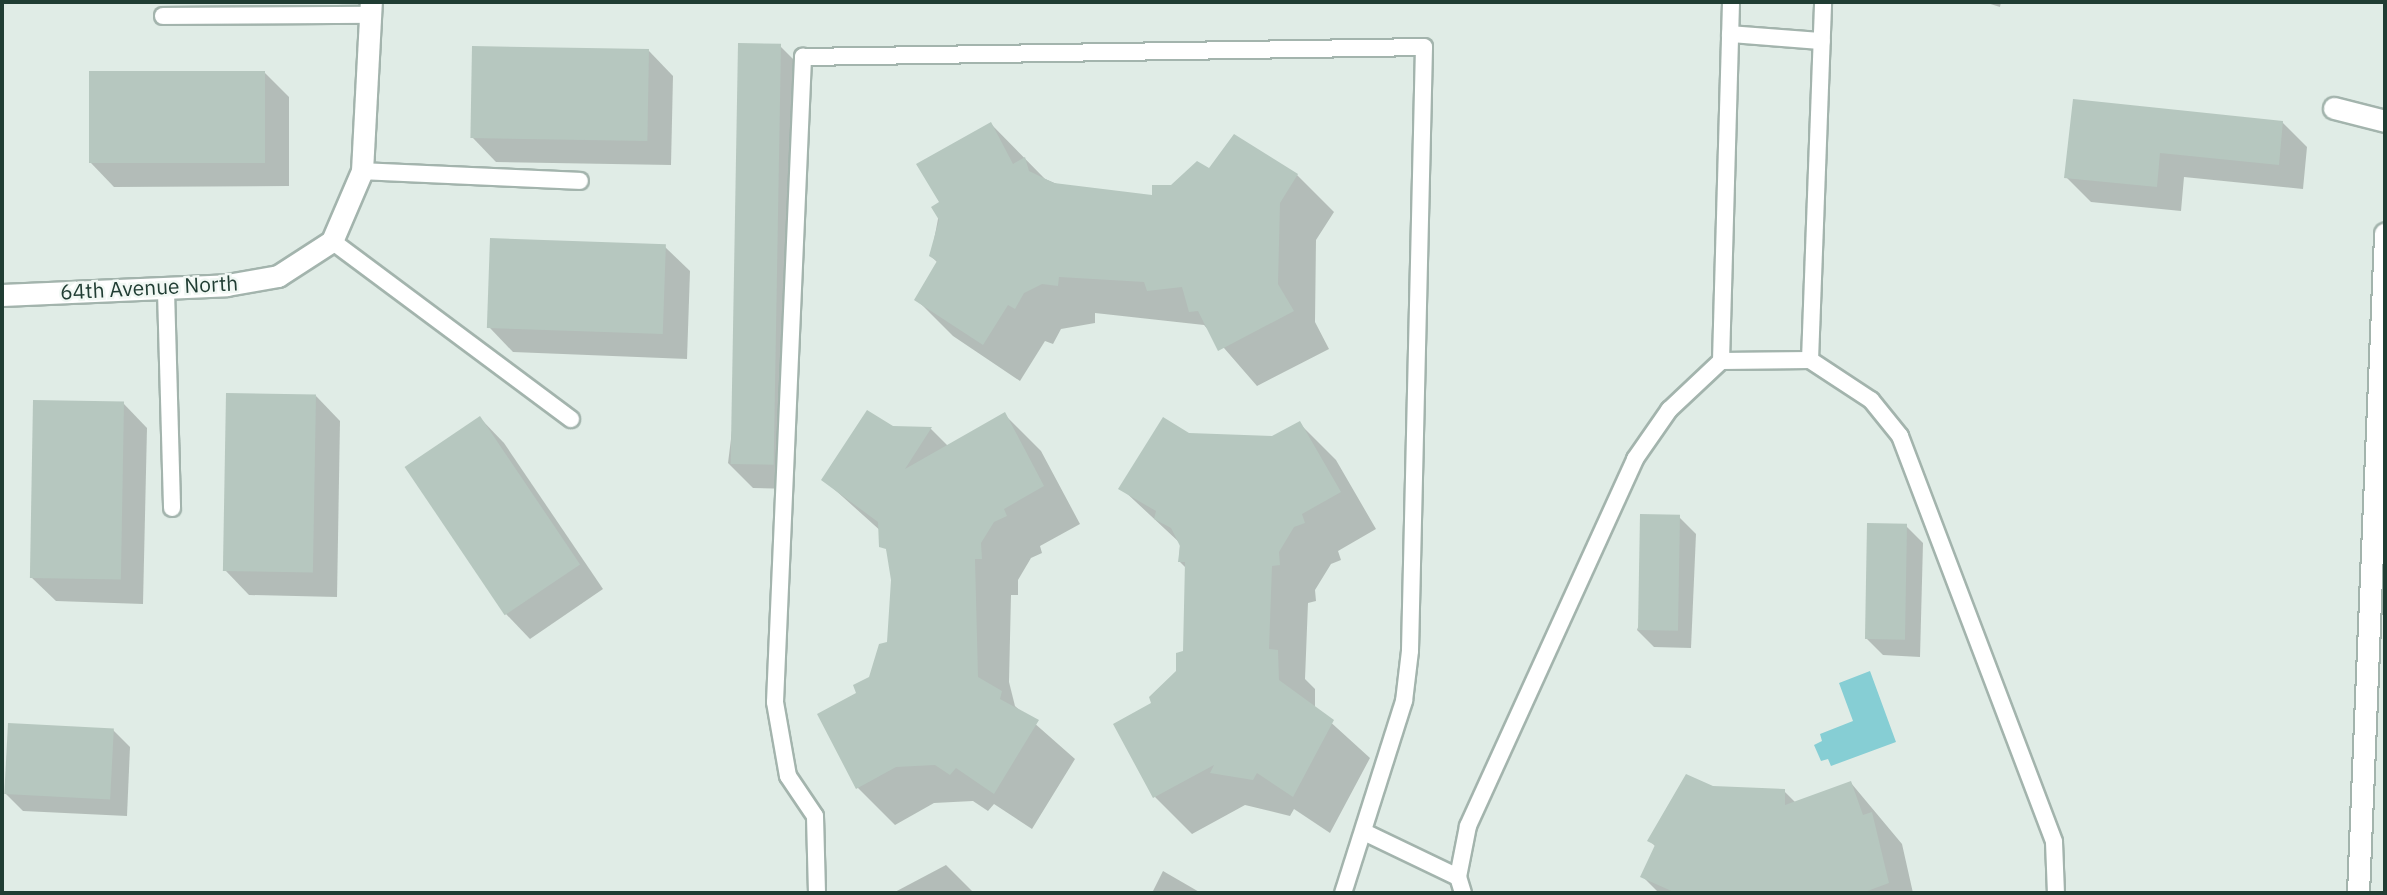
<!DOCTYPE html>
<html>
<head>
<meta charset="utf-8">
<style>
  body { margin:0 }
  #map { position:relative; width:2387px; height:895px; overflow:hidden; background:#e0ece6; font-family:"IBM Plex Sans",sans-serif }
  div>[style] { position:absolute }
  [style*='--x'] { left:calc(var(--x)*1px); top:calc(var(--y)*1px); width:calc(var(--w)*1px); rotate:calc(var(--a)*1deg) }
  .water>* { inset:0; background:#86ced4 }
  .shadow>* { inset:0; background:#0003 }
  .building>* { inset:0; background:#b6c7bf; transform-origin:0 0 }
  .roads { filter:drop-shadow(2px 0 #a3b4ad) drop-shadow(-2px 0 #a3b4ad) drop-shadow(0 2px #a3b4ad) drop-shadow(0 -2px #a3b4ad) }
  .service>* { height:16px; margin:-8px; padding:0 8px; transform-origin:8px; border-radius:8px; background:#fff }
  .minor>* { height:21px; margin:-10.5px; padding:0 10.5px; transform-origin:10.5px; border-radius:10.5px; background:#fff }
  span { translate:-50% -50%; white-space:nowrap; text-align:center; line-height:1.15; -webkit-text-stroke:5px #f1f8f4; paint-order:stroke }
  .street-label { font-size:21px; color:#203d33 }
  .frame { position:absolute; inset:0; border:4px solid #203d33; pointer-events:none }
</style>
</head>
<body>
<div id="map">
  <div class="water">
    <div style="clip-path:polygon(1870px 671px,1896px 742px,1831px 766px,1828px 759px,1821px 761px,1814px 745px,1822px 741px,1820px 734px,1853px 721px,1839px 683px)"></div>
  </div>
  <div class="shadow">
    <div style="clip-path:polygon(1984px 2px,2001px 2px,2000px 7px)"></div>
    <div style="clip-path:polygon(780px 46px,804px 70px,794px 489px,753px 488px,728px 463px)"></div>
    <div style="clip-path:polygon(649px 51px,673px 76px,671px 165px,496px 162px,472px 137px)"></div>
    <div style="clip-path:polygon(265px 73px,289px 97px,289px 186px,114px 187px,90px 162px)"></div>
    <div style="clip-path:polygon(2074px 101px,2282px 122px,2307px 147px,2303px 189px,2184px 177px,2181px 211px,2091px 202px,2066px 177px)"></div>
    <div style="clip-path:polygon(991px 124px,1045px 179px,1069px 189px,1153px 197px,1209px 170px,1297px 175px,1334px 212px,1316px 240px,1315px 322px,1329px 349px,1257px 386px,1204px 325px,1095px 313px,1095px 323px,1061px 329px,1053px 344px,1045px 341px,1020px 381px,953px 336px,916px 299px,938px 263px,931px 256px,941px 203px)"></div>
    <div style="clip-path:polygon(665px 247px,690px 271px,687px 359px,513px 352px,489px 327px)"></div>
    <div style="clip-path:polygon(316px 396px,340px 421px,337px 597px,249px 595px,225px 570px)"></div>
    <div style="clip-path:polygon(123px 403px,147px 428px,143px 604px,56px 601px,31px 577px)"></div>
    <div style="clip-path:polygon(1004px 414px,1041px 451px,1080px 524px,1040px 546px,1042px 553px,1031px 558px,1018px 580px,1018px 595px,1011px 595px,1009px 682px,1015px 706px,1075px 759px,1032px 829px,994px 804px,988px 811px,973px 801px,934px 803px,895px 825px,858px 788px,820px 715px,858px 694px,871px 678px,889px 644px,893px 580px,883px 533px,824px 480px,893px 427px,931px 429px,948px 446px)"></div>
    <div style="clip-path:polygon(480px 418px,504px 443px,603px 589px,530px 639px,506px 614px,407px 468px)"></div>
    <div style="clip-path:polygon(1299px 423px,1336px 460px,1376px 529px,1338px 551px,1341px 560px,1331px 564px,1315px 590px,1316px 601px,1308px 603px,1305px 679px,1315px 689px,1315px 708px,1370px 758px,1330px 833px,1294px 809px,1290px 816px,1245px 805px,1192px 834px,1155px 797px,1185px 653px,1187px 569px,1179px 561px,1180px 543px,1121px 488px,1189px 435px,1272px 438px)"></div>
    <div style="clip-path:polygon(1679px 517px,1696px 534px,1691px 648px,1654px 647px,1637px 630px)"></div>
    <div style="clip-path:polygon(1906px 526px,1923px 543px,1920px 657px,1883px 655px,1866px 638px)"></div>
    <div style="clip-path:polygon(113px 730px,130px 747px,127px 816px,23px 811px,6px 794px)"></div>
    <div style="clip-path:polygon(1851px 783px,1902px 844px,1913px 893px,1659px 893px,1642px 876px,1656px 847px,1650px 841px,1712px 788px,1784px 791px,1796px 803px)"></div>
    <div style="clip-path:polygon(946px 865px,974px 893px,893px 893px)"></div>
    <div style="clip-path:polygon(1163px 871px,1201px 893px,1152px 893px)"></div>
  </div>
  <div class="building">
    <div style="left:738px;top:43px;width:43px;height:421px;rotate:1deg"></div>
    <div style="left:472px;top:46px;width:177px;height:92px;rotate:1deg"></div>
    <div style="left:89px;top:71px;width:176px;height:92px"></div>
    <div style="clip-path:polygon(2073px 99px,2283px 121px,2279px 165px,2160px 153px,2157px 187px,2064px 178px)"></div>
    <div style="clip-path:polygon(991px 122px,1013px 164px,1025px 157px,1029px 171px,1054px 183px,1152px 195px,1152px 185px,1171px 185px,1197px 161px,1209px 168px,1234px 134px,1298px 174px,1280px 203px,1278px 284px,1294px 311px,1218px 351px,1198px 311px,1189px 312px,1182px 287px,1147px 291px,1144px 282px,1059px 277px,1058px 286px,1042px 284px,1024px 293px,1015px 309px,1008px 305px,983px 345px,914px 300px,937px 261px,929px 256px,939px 220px,931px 207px,939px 202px,916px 164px)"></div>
    <div style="left:490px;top:238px;width:176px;height:90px;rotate:2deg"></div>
    <div style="left:226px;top:393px;width:90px;height:178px;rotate:1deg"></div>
    <div style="left:33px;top:400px;width:91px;height:178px;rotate:1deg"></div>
    <div style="clip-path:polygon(867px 410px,893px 426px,932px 427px,905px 469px,1005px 412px,1044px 486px,1004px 509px,1007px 516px,994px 522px,981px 543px,982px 559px,975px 559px,978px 677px,1002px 691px,1000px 699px,1039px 720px,994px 794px,956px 768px,950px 775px,935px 765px,896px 767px,856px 789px,817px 714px,856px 693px,853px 685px,869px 677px,879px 644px,887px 642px,891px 580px,886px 549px,879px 547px,878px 522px,821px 480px)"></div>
    <div style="left:480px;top:416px;width:179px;height:91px;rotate:56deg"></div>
    <div style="clip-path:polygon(1163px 417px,1189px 433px,1272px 436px,1300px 421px,1341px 492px,1302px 514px,1305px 523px,1294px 527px,1279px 552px,1280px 565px,1272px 566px,1269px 649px,1278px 650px,1279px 680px,1334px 720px,1293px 797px,1257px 773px,1253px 780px,1210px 773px,1214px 765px,1153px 798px,1113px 724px,1151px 703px,1149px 697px,1176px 671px,1176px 653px,1183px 651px,1185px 562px,1178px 562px,1180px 546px,1171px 528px,1154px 519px,1156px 511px,1118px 489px)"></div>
    <div style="left:1640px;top:514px;width:40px;height:116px;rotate:1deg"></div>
    <div style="left:1867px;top:523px;width:40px;height:116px;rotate:1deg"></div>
    <div style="left:8px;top:723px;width:106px;height:71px;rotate:3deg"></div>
    <div style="clip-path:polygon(1686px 774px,1713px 786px,1785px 789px,1785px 805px,1851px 781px,1863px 815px,1872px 812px,1889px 883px,1862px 893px,1676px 893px,1640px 877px,1655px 845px,1647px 841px)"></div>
  </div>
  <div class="roads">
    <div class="service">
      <div style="--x:163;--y:16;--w:208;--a:-0.3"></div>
      <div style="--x:1730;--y:34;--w:92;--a:4.4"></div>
      <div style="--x:362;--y:171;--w:218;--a:2.6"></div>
      <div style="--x:332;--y:241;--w:298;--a:36.7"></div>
      <div style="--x:166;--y:291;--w:217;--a:88.4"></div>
      <div style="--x:1810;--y:360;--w:358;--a:-87.9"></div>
      <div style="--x:1721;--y:361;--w:359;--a:-88.4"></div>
      <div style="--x:1364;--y:832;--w:104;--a:25.6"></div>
      <div style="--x:817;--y:893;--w:77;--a:-91.5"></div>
      <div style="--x:815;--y:816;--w:48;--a:-124"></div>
      <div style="--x:788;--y:776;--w:75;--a:-100"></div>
      <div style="--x:775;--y:702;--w:646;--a:-87.51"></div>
      <div style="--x:803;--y:57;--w:621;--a:-0.92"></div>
      <div style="--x:1424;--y:47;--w:604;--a:91.33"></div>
      <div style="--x:1410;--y:651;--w:50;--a:96.8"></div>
      <div style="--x:1404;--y:701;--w:201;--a:107.6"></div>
      <div style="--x:1463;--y:893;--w:17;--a:-107"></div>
      <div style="--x:1458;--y:877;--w:52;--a:-78.9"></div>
      <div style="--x:1468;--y:826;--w:403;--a:-65.5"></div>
      <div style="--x:1635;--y:459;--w:60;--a:-55.2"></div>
      <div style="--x:1669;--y:410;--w:71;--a:-43.3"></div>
      <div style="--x:1721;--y:361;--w:89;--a:-0.6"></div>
      <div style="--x:1810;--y:360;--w:73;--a:33.3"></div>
      <div style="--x:1871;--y:400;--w:46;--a:51.1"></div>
      <div style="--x:1900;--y:436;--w:434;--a:69.2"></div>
      <div style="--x:2054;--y:842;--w:51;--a:87.8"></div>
    </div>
    <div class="minor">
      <div style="--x:2334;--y:108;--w:53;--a:14.3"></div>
      <div style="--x:2;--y:295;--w:225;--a:-2.5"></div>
      <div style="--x:227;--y:285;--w:52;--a:-10"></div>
      <div style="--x:278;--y:276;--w:64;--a:-32.9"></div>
      <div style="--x:332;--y:241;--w:76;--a:-66.8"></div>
      <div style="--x:362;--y:171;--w:169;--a:-87"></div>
      <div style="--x:2358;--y:893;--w:660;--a:-87.65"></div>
    </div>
  </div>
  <div class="street-label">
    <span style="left:149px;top:287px;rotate:-3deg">64th Avenue North</span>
  </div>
  <div class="frame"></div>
</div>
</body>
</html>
